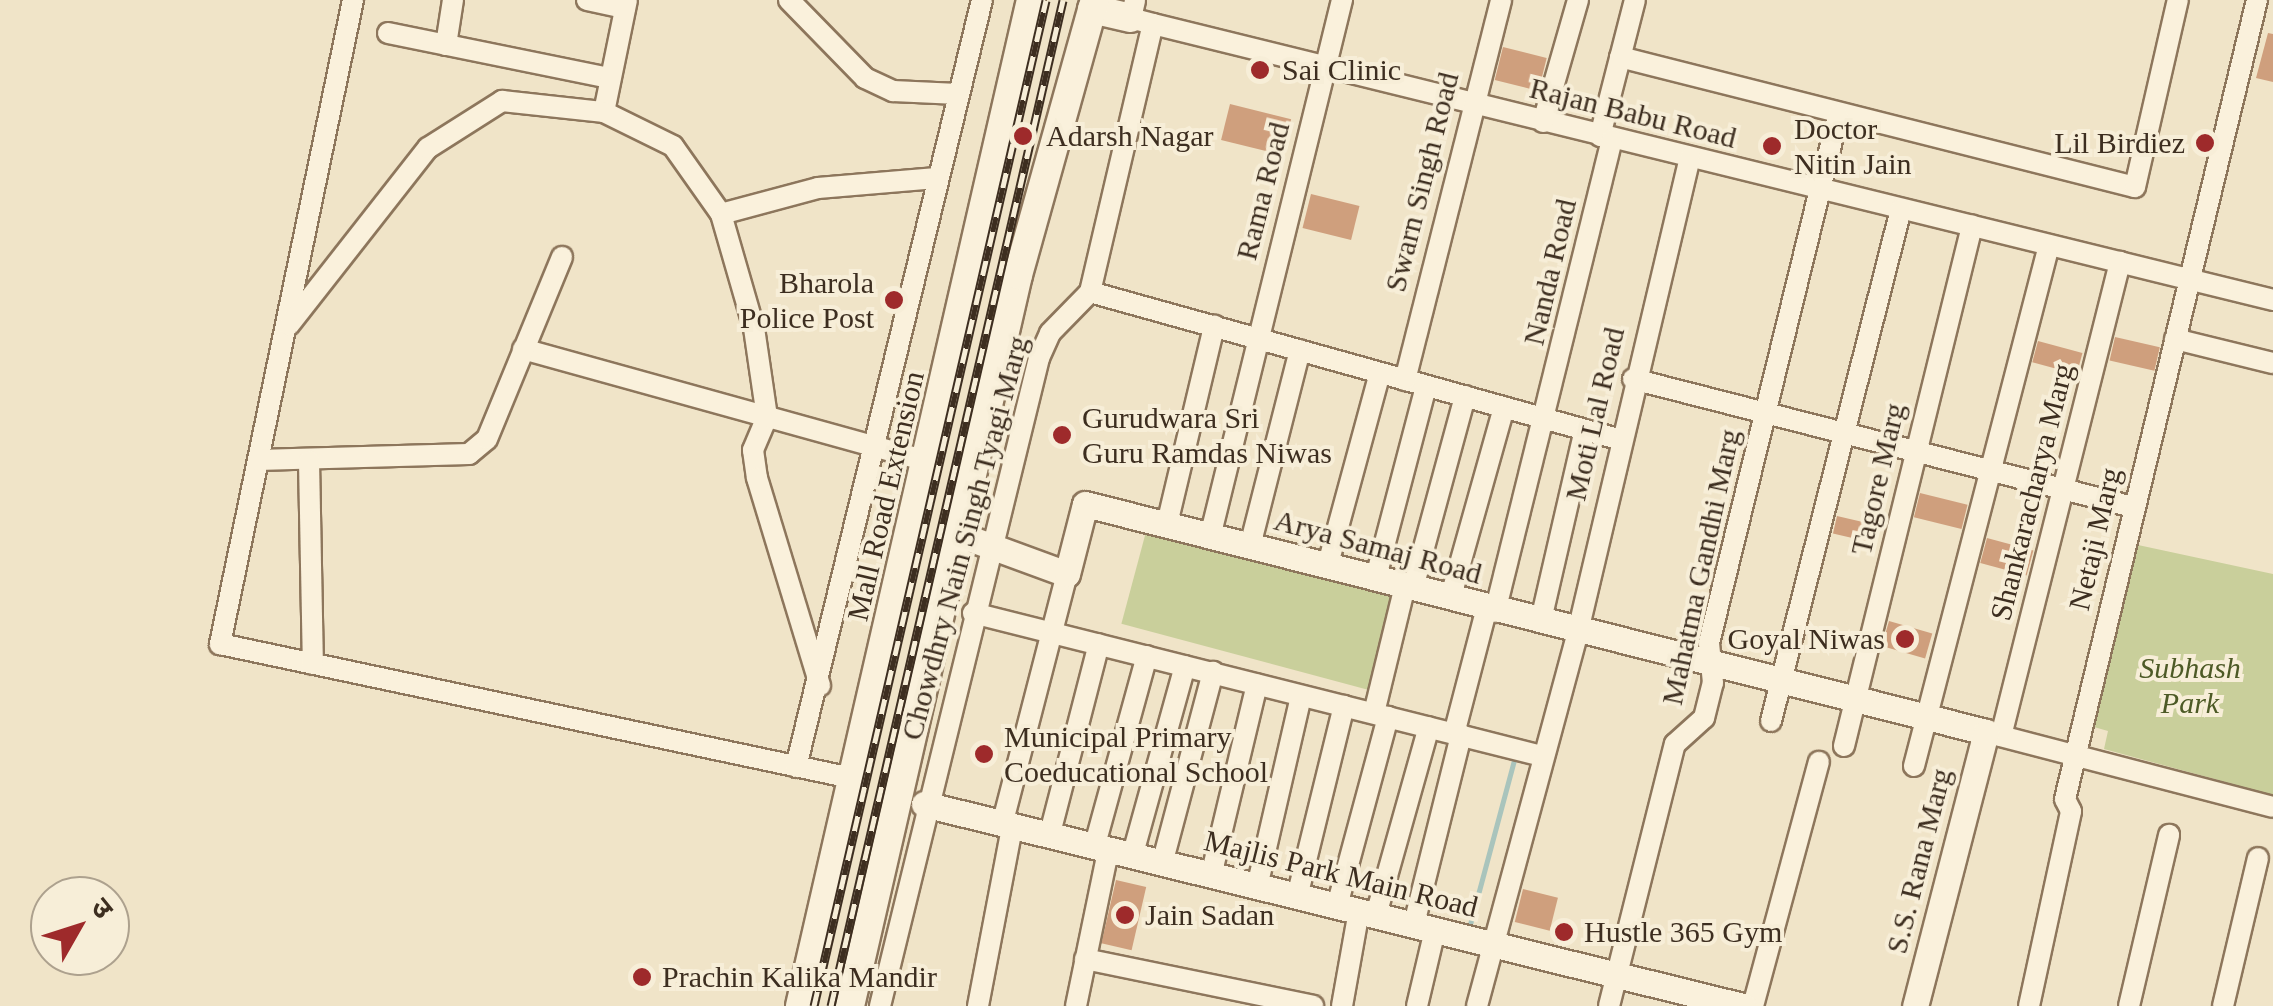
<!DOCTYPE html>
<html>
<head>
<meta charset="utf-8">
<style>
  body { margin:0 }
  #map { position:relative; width:2273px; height:1006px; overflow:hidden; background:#f0e4c8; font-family:"Times New Roman","Noto Sans Devanagari",serif }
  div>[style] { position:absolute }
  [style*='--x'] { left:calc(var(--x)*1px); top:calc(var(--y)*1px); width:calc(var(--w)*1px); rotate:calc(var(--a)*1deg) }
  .green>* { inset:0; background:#c9cf9b; transform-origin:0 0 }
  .stream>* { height:5px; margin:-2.5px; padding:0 2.5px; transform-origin:2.5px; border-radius:2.5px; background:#a9c4bc }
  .building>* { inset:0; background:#cf9f7d; transform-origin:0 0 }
  .roads { filter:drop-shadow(2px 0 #8d765c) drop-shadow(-2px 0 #8d765c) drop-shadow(0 2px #8d765c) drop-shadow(0 -2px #8d765c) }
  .minor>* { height:20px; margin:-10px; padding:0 10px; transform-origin:10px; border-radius:10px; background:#faf1dc }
  .tertiary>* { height:25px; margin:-12.5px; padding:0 12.5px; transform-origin:12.5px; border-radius:12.5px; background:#faf1dc }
  .secondary>* { height:28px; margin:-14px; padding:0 14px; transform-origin:14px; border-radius:14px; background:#faf1dc }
  .rail>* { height:9px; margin-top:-4.5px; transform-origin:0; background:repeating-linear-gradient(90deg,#f7eed8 0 15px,#3d2e20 0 30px); box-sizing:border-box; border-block:2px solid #3d2e20 }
  .dots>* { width:28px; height:28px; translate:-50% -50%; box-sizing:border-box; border:5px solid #f7eed8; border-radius:50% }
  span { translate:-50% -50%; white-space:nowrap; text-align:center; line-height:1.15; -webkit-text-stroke:8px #f7eed8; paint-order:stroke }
  .poi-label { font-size:30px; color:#3d2e20 }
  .left { translate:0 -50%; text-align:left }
  .right { translate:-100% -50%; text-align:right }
  .street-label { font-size:30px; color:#3d2e20 }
  .park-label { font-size:30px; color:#4d5a26; font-style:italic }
  .north { position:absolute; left:30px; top:876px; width:100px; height:100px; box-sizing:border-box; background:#f7eed8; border:2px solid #ada18e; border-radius:50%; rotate:51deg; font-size:28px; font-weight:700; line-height:40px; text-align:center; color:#3d2e20 }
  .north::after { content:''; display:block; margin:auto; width:35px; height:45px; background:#9e2a2b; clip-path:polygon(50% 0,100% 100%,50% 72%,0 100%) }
</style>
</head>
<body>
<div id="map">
  <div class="green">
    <div style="left:1147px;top:528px;width:260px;height:99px;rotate:15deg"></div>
    <div style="clip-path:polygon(2138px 545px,2273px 574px,2273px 795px,2104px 749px,2108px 731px,2094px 727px)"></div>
  </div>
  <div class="stream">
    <div style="--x:1469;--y:928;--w:178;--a:-75"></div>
  </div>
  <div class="building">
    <div style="clip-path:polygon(2268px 33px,2273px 34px,2273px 82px,2256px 78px)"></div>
    <div style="left:1503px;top:47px;width:45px;height:34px;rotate:14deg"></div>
    <div style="left:1230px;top:104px;width:63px;height:37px;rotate:14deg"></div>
    <div style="left:1311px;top:194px;width:50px;height:35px;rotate:14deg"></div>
    <div style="left:2115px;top:337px;width:46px;height:24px;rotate:13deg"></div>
    <div style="left:2038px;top:341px;width:46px;height:22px;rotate:15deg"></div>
    <div style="left:1920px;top:493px;width:49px;height:25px;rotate:14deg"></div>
    <div style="left:1837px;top:516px;width:43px;height:18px;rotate:13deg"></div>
    <div style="left:1987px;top:538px;width:48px;height:26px;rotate:15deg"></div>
    <div style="left:1889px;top:621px;width:45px;height:26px;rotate:16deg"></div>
    <div style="left:1116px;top:880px;width:31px;height:65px;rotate:13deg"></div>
    <div style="left:1523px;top:889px;width:36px;height:34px;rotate:14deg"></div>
  </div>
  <div class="roads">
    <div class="minor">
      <div style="--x:353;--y:0;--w:658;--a:101.67"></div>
      <div style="--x:220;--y:644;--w:650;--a:11.98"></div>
      <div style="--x:587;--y:0;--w:39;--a:12"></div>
      <div style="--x:789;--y:0;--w:109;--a:45.7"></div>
      <div style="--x:865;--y:78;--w:31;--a:25"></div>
      <div style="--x:893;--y:91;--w:65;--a:2.6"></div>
      <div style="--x:1153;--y:24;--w:1154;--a:13.84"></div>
      <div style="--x:388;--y:33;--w:227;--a:11.5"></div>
      <div style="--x:446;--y:45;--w:46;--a:-81.2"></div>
      <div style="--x:1620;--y:57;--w:531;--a:14.17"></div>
      <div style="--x:2135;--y:187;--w:192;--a:-77.1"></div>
      <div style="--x:604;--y:112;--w:114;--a:-78.4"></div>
      <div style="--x:1543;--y:122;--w:127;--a:-74"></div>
      <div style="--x:1600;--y:136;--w:140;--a:-75.6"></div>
      <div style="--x:721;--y:214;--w:100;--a:-15"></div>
      <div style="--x:818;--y:188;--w:119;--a:-4.8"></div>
      <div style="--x:1090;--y:292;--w:548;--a:15.56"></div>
      <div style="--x:289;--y:325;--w:225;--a:-51.9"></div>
      <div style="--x:428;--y:148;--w:88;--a:-32.4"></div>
      <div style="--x:502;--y:101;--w:103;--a:6.2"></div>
      <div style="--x:604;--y:112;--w:77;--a:26.2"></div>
      <div style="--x:673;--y:146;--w:83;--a:54.8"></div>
      <div style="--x:721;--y:214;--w:119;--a:73.9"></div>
      <div style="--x:754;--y:328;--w:90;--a:81.7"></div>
      <div style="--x:767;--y:417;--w:36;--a:113"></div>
      <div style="--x:753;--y:450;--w:28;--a:82"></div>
      <div style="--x:757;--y:478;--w:217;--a:73.1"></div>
      <div style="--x:2175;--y:339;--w:101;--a:13.8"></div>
      <div style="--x:523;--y:349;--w:419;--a:15.5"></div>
      <div style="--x:1633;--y:379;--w:516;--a:14.36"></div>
      <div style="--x:1405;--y:380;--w:392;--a:-75.8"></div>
      <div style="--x:258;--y:460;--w:211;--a:-1.6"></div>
      <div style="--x:469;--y:454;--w:23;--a:-40"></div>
      <div style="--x:487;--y:439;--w:197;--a:-67.6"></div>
      <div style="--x:309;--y:461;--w:203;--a:88.9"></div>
      <div style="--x:1167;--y:524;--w:204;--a:-76.6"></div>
      <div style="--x:1210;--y:537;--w:553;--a:-76.19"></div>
      <div style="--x:1250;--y:546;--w:202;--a:-75.7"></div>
      <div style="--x:1328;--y:564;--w:198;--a:-74.8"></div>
      <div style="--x:1376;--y:577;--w:197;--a:-75.3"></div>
      <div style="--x:1413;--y:588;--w:199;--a:-74.8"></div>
      <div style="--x:1451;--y:596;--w:196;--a:-74.3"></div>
      <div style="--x:1495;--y:612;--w:487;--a:-76.1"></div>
      <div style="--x:973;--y:613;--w:587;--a:14.11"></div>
      <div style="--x:1541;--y:620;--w:195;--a:-77"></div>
      <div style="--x:1374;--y:713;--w:131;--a:-76.3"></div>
      <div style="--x:1771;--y:721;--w:528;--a:-75.75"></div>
      <div style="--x:1989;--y:733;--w:293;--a:14.6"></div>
      <div style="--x:1454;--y:734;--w:127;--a:-75.4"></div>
      <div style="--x:2001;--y:736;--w:489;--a:-75.9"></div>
      <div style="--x:1844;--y:746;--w:536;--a:-76.17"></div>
      <div style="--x:1914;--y:766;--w:538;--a:-75.47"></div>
      <div style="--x:796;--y:767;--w:789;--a:-76.37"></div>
      <div style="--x:1002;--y:825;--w:259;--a:-75.5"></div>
      <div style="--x:1049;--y:837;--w:199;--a:-75.5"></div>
      <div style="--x:1094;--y:848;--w:199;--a:-74.6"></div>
      <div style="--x:1132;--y:857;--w:198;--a:-74.5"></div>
      <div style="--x:1162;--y:864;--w:199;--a:-75.1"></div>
      <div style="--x:1211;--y:876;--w:197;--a:-76.5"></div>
      <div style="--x:1257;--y:887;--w:196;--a:-77"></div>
      <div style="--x:1297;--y:897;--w:197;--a:-76.2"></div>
      <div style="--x:1337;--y:906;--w:196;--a:-74.9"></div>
      <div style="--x:1376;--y:915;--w:195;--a:-74.3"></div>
      <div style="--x:1414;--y:924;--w:195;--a:-76"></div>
      <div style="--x:1085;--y:959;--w:233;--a:11.6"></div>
      <div style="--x:880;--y:1006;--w:667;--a:-76.21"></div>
      <div style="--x:1039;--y:358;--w:27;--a:-66"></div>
      <div style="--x:1050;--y:333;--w:57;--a:-45.7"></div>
      <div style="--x:1090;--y:292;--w:275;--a:-76.8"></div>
      <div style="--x:1153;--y:24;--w:23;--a:-165"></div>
      <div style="--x:1131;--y:18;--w:18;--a:-77"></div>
      <div style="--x:978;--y:1006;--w:181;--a:-79.2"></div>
      <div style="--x:1076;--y:1006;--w:157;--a:-78.3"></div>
      <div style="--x:1342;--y:1006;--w:97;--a:-79.9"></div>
      <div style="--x:1417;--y:1006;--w:78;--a:-76.7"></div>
      <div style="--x:1477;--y:1006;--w:388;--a:-74.9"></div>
      <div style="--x:1578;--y:631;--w:486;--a:-76.7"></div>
      <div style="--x:1609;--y:1006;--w:270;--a:-75.9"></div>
      <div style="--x:1675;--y:744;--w:39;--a:-42"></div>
      <div style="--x:1704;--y:718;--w:36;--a:-76"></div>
      <div style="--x:1713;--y:683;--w:40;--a:-95.7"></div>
      <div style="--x:1709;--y:643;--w:543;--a:-76.25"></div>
      <div style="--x:1753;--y:1006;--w:253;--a:-74.9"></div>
      <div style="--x:2029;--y:1006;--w:199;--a:-77.8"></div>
      <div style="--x:2071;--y:811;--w:13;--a:-117"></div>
      <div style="--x:2065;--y:799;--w:822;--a:-76.49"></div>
      <div style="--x:2129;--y:1006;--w:176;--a:-76.8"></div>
      <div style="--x:2223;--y:1006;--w:152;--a:-76.7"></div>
    </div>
    <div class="tertiary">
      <div style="--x:955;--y:533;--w:119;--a:20.1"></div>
      <div style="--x:1067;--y:574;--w:72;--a:-75.6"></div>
      <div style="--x:1085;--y:504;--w:929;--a:14.2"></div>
      <div style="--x:1986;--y:732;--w:283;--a:104.5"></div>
      <div style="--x:924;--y:804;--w:844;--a:13.86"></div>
    </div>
    <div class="secondary">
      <div style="--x:1092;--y:9;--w:40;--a:13"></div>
      <div style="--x:800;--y:1006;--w:1032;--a:-77.07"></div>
      <div style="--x:850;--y:1006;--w:750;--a:-77.06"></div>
      <div style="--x:1018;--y:275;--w:286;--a:-74.4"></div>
    </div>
  </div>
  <div class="rail">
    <div style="--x:814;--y:1006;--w:1032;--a:-77.01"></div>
    <div style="--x:831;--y:1006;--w:1032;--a:-77.01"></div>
  </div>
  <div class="dots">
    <div style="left:1260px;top:70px;background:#9e2a2b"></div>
    <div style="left:1023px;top:136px;background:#9e2a2b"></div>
    <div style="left:2205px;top:143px;background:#9e2a2b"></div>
    <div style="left:1772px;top:146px;background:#9e2a2b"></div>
    <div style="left:894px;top:300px;background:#9e2a2b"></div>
    <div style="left:1062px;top:435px;background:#9e2a2b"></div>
    <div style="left:1905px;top:639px;background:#9e2a2b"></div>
    <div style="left:984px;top:754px;background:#9e2a2b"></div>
    <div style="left:1125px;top:915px;background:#9e2a2b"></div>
    <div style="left:1564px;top:932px;background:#9e2a2b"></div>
    <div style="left:642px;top:977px;background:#9e2a2b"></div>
  </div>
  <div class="poi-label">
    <span class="left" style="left:1282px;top:70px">Sai Clinic</span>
    <span class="left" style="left:1794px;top:146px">Doctor<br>Nitin Jain</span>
    <span class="left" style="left:1046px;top:136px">Adarsh Nagar</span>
    <span class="right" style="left:2185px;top:143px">Lil Birdiez</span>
    <span class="right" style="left:874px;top:300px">Bharola<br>Police Post</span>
    <span class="left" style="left:1082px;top:435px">Gurudwara Sri<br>Guru Ramdas Niwas</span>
    <span class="right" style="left:1885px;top:639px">Goyal Niwas</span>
    <span class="left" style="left:1004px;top:754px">Municipal Primary<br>Coeducational School</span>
    <span class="left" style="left:1145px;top:915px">Jain Sadan</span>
    <span class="left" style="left:1584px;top:932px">Hustle 365 Gym</span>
    <span class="left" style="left:662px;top:977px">Prachin Kalika Mandir</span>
  </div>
  <div class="street-label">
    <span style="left:1633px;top:113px;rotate:14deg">Rajan Babu Road</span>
    <span style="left:1422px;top:182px;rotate:-76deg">Swarn Singh Road</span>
    <span style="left:1263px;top:191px;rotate:-76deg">Rama Road</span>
    <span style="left:1550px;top:272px;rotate:-77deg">Nanda Road</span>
    <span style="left:1595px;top:414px;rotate:-77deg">Moti Lal Road</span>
    <span style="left:1878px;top:479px;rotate:-77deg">Tagore Marg</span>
    <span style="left:2032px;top:492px;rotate:-76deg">Shankaracharya Marg</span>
    <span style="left:886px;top:496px;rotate:-77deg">Mall Road Extension</span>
    <span style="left:965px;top:538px;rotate:-75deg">Chowdhry Nain Singh Tyagi Marg</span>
    <span style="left:2095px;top:539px;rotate:-77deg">Netaji Marg</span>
    <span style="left:1378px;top:547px;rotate:15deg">Arya Samaj Road</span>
    <span style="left:1701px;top:567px;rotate:-78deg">Mahatma Gandhi Marg</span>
    <span style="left:1919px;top:861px;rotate:-76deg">S.S. Rana Marg</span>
    <span style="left:1341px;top:874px;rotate:14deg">Majlis Park Main Road</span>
  </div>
  <div class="park-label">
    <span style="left:2190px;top:685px">Subhash<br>Park</span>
  </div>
  <div class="north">उ</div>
</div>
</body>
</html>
